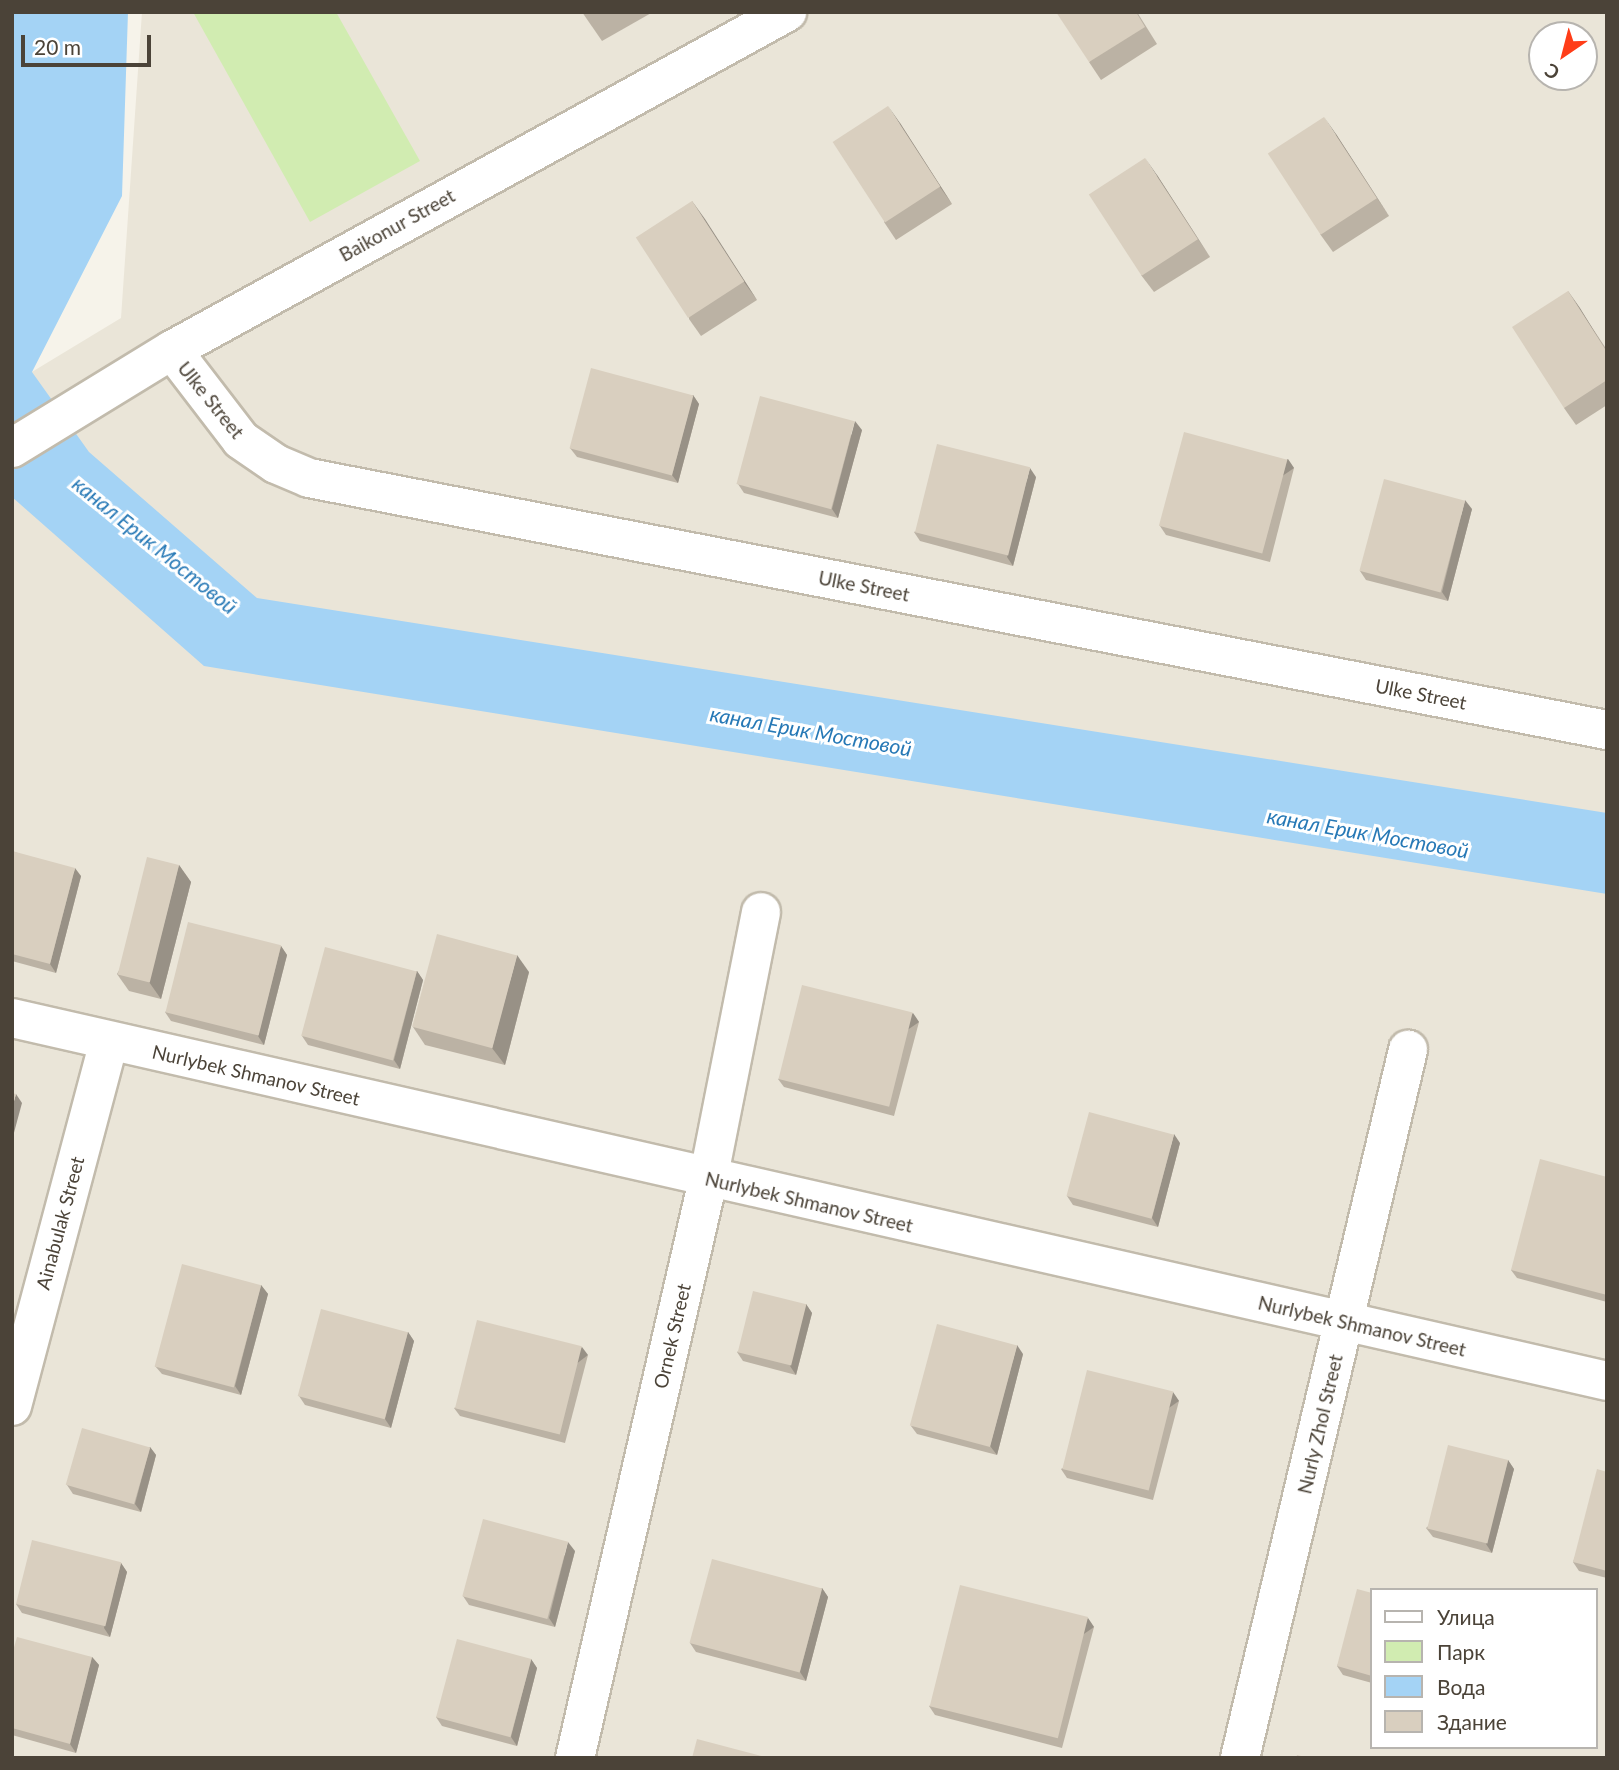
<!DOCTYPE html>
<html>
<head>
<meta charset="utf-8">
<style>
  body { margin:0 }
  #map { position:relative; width:1619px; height:1770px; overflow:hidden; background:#f6f3ea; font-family:Lato,sans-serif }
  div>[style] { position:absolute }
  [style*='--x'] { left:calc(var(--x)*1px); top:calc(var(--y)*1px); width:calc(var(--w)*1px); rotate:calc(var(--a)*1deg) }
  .residential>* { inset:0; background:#eae5d8 }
  .green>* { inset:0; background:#d1ecb1 }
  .water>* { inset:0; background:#a4d3f5 }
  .roads { filter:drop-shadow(2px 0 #c2bbac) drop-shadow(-2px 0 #c2bbac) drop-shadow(0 2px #c2bbac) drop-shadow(0 -2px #c2bbac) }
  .minor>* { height:38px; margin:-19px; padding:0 19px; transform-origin:19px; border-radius:19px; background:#fff }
  .wall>* { inset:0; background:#bbb2a4 }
  .shaded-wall>* { inset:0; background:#989186; transform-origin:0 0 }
  .building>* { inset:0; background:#d9cfbf; transform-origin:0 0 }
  span { translate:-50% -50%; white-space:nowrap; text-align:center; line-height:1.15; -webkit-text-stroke:6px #fff; paint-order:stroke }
  .street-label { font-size:19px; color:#4b4338 }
  .water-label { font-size:21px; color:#2779b6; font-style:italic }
  .frame { position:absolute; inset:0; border:14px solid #4b4338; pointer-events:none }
  .legend { position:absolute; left:1370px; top:1588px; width:228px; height:161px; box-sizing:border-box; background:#fff; border:2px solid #b7b4af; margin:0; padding:9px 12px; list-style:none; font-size:21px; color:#4b4338 }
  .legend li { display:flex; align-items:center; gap:14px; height:35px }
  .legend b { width:35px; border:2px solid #b7b4af }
  .north { position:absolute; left:1528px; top:21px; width:70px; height:70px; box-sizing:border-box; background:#fff; border:2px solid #b7b4af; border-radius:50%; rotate:215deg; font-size:19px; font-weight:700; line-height:28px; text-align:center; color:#4b4338 }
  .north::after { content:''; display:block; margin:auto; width:24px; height:32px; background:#ff3d18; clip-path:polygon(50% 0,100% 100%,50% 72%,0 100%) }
  .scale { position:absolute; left:21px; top:35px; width:130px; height:32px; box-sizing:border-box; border:4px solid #4b4338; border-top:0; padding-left:9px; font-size:21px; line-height:24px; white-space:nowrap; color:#4b4338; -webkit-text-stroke:5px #fff; paint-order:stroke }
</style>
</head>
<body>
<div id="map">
  <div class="residential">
    <div style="clip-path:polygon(evenodd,142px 12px,1607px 12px,1607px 1758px,12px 1758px,12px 384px,121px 318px,142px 12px,1542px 35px,1584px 35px,1584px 77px,1542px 77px,1542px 35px,142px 12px,1372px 1590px,1596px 1590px,1596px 1747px,1372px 1747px,1372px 1590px)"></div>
  </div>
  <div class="green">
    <div style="clip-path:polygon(193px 12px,336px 12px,420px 161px,310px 222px)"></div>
  </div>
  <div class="water">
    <div style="clip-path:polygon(12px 12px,128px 12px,122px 196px,32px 372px,89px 452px,257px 598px,1607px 813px,1607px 894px,204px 666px,12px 497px)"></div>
  </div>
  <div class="roads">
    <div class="minor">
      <div style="--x:172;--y:350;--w:113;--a:52.5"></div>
      <div style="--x:241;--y:440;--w:42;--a:34.4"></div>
      <div style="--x:276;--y:464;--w:36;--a:23"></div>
      <div style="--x:309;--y:478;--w:1322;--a:10.99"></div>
      <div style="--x:12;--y:448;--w:188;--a:-31.5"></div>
      <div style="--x:172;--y:350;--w:702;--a:-28.79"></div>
      <div style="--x:12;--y:1018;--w:1636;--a:12.82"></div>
      <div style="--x:12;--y:1406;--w:378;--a:-75.1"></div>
      <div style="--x:575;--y:1758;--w:593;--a:-77.04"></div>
      <div style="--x:708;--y:1180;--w:273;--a:-78.8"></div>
      <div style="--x:1240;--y:1758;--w:728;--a:-76.65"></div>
    </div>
  </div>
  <div class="wall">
    <div style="clip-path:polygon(582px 12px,653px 12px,602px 41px)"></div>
    <div style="clip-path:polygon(1137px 12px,1157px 44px,1101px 80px,1089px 62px)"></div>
    <div style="clip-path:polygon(900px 123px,952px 204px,896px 240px,884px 222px)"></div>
    <div style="clip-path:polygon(1336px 134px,1389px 216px,1333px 252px,1320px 234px)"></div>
    <div style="clip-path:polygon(1157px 175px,1210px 257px,1154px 292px,1141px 275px)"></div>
    <div style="clip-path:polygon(692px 201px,757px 300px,701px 336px,689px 319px)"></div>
    <div style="clip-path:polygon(1568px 291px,1607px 350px,1607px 405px,1576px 425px,1564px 408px)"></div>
    <div style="clip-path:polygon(693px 395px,699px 404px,678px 483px,577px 457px,570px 448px)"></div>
    <div style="clip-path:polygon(862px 430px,838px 518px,744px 493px,738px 484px)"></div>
    <div style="clip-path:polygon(1294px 468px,1270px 562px,1166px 535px,1160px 526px)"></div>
    <div style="clip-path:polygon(1036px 477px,1013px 566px,920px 541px,914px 532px)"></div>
    <div style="clip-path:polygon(1472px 509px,1448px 601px,1366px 580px,1360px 571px)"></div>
    <div style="clip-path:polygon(12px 851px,81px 876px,56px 973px,12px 961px)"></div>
    <div style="clip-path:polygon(179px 865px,191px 882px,161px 999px,129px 991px,117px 974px)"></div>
    <div style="clip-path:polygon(281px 946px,287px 955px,264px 1045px,171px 1021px,165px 1012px)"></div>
    <div style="clip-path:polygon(417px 971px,423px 980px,400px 1069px,308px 1045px,302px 1036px)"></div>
    <div style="clip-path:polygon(529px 972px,505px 1065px,425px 1045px,413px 1027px)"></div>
    <div style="clip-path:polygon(919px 1022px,894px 1116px,784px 1087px,778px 1079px)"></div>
    <div style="clip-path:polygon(1180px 1143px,1158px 1227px,1073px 1205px,1067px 1196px)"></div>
    <div style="clip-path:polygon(1607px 1177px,1607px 1302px,1517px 1278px,1511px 1270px)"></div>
    <div style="clip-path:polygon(261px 1285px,268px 1294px,241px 1395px,162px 1374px,155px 1366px)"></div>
    <div style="clip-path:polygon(806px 1304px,812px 1313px,796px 1375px,743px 1361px,737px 1352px)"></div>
    <div style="clip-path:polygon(408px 1332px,414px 1341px,391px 1428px,305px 1405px,299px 1396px)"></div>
    <div style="clip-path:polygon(1023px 1354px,997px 1455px,917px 1434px,911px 1426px)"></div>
    <div style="clip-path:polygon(588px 1355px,565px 1443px,460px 1416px,454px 1408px)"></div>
    <div style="clip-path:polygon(1179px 1401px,1153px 1500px,1067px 1478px,1061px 1469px)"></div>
    <div style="clip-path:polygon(150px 1447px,156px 1455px,141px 1512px,73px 1494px,67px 1485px)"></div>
    <div style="clip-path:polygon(1508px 1460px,1514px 1469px,1492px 1553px,1433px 1537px,1426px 1528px)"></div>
    <div style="clip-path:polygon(1607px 1472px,1607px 1578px,1579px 1571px,1573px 1562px)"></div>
    <div style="clip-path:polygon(575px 1551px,555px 1627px,469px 1605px,463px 1596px)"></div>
    <div style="clip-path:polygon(121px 1563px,127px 1572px,110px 1637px,22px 1613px,16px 1604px)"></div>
    <div style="clip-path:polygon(822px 1588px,828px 1597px,806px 1681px,696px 1652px,690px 1643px)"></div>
    <div style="clip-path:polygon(1372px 1593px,1372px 1683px,1343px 1675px,1337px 1666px)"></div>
    <div style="clip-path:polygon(1094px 1627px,1062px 1748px,935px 1715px,929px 1706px)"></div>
    <div style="clip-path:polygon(12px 1654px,92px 1657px,99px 1665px,76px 1753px,12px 1735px)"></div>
    <div style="clip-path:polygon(531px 1659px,537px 1668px,517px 1746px,442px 1726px,436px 1717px)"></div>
  </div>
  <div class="shaded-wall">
    <div style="clip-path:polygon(888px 106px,900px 123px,952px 204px,940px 187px)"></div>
    <div style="clip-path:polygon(1324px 117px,1336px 134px,1389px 216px,1377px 198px)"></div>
    <div style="clip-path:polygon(1145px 158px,1157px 175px,1210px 257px,1198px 239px)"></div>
    <div style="clip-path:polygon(692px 201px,705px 219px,757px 300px,744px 282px)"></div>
    <div style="clip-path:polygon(1568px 291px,1580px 308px,1607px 352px)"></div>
    <div style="clip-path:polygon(693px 395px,699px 404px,678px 483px,672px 475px)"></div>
    <div style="clip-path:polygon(855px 421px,862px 430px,838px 518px,832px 509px)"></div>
    <div style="left:1288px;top:459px;width:11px;height:97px;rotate:56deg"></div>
    <div style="clip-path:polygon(1030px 468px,1036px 477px,1013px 566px,1007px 557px)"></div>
    <div style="clip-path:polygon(1465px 500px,1472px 509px,1448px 601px,1442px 592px)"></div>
    <div style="clip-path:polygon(179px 865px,191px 882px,161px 999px,149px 982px)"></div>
    <div style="clip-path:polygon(75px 868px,81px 876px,56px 973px,50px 964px)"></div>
    <div style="clip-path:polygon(281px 946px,287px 955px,264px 1045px,258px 1036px)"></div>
    <div style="clip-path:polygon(517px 955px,529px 972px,505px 1065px,492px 1048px)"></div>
    <div style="clip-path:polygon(417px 971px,423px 980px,400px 1069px,394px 1060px)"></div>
    <div style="left:913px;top:1013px;width:11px;height:97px;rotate:56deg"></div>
    <div style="clip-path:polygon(16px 1094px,22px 1103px,12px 1140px,12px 1108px)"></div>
    <div style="clip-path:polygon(1174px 1134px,1180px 1143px,1158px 1227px,1152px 1218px)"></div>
    <div style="clip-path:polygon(261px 1285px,268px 1294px,241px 1395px,235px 1386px)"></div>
    <div style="clip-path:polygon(806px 1304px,812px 1313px,796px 1375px,790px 1366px)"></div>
    <div style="clip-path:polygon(408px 1332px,414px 1341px,391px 1428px,385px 1419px)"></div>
    <div style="clip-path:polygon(1017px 1345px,1023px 1354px,997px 1455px,990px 1446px)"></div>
    <div style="left:582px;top:1347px;width:10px;height:91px;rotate:53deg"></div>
    <div style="left:1173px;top:1392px;width:11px;height:102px;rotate:56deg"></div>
    <div style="clip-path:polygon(150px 1447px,156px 1455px,141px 1512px,135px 1504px)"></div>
    <div style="clip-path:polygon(1508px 1460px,1514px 1469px,1492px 1553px,1486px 1544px)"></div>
    <div style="clip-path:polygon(568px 1542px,575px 1551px,555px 1627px,549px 1618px)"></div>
    <div style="clip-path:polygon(121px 1563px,127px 1572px,110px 1637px,104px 1628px)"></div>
    <div style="clip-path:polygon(822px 1588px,828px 1597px,806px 1681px,800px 1672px)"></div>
    <div style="left:1088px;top:1618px;width:11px;height:125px;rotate:56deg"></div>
    <div style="clip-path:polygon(92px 1657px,99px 1665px,76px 1753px,70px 1744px)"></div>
    <div style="clip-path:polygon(531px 1659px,537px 1668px,517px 1746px,511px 1737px)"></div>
  </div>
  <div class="building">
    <div style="clip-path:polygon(1056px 12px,1136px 12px,1145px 27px,1089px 62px)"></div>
    <div style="left:888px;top:106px;width:96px;height:66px;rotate:57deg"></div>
    <div style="left:1324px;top:117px;width:97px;height:67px;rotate:57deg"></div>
    <div style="left:1145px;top:158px;width:97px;height:67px;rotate:57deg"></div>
    <div style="left:692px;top:201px;width:96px;height:67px;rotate:57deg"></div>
    <div style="clip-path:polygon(1568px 291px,1607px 352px,1607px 380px,1564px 408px,1512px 327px)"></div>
    <div style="left:591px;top:368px;width:106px;height:83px;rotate:15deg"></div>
    <div style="left:760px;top:396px;width:98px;height:91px;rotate:15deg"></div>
    <div style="left:1184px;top:432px;width:107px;height:97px;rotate:15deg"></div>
    <div style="left:937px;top:444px;width:96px;height:91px;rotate:14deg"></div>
    <div style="left:1384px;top:479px;width:84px;height:95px;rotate:15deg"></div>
    <div style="clip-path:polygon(12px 851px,75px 868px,50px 964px,12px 954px)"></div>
    <div style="left:147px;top:857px;width:33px;height:121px;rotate:14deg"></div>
    <div style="left:188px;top:922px;width:96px;height:93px;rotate:14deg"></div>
    <div style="left:437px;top:934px;width:83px;height:96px;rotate:15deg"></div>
    <div style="left:325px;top:947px;width:95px;height:92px;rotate:15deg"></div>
    <div style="left:802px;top:985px;width:114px;height:97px;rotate:14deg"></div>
    <div style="clip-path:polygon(12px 1093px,16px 1094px,12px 1108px)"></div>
    <div style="left:1089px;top:1112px;width:88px;height:87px;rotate:15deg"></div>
    <div style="clip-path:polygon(1540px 1159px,1607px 1177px,1607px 1295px,1511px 1270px)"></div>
    <div style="left:182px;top:1264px;width:82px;height:106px;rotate:15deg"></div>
    <div style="left:753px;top:1291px;width:55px;height:63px;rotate:14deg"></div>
    <div style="left:321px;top:1309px;width:90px;height:90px;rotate:15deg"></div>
    <div style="left:477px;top:1320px;width:108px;height:91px;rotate:14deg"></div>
    <div style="left:937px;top:1324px;width:83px;height:105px;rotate:15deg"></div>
    <div style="left:1087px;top:1370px;width:89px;height:102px;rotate:14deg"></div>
    <div style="left:82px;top:1428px;width:71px;height:59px;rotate:16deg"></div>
    <div style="left:1448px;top:1445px;width:62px;height:86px;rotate:14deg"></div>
    <div style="clip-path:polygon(1597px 1469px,1607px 1472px,1607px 1571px,1573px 1562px)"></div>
    <div style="left:483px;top:1519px;width:88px;height:80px;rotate:15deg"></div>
    <div style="left:32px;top:1540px;width:92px;height:66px;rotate:14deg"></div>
    <div style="left:712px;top:1559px;width:114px;height:87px;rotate:15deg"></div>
    <div style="left:960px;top:1585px;width:132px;height:125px;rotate:14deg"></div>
    <div style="clip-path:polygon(1357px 1589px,1372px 1593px,1372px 1676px,1337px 1666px)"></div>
    <div style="clip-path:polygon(17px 1637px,92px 1657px,70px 1744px,12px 1728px,12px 1654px)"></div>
    <div style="left:457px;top:1639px;width:77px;height:81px;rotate:15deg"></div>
    <div style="clip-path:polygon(697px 1739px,769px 1758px,692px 1758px)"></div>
    <div style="clip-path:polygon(1297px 1755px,1309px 1758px,1296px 1758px)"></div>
  </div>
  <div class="street-label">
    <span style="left:397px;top:225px;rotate:-29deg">Baikonur Street</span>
    <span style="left:211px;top:400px;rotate:51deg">Ulke Street</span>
    <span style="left:864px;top:586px;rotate:11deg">Ulke Street</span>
    <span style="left:1421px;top:694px;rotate:11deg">Ulke Street</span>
    <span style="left:256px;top:1075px;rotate:13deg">Nurlybek Shmanov Street</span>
    <span style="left:809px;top:1202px;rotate:13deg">Nurlybek Shmanov Street</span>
    <span style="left:60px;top:1223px;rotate:-75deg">Ainabulak Street</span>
    <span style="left:1362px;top:1326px;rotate:13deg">Nurlybek Shmanov Street</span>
    <span style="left:672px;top:1336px;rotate:-77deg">Ornek Street</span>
    <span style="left:1320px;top:1424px;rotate:-77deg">Nurly Zhol Street</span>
  </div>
  <div class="water-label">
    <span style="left:155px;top:545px;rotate:39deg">канал Ерик Мостовой</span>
    <span style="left:811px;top:731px;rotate:10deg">канал Ерик Мостовой</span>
    <span style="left:1368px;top:833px;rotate:10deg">канал Ерик Мостовой</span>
  </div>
  <div class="frame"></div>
  <ul class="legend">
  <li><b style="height:9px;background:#fff"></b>Улица</li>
  <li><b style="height:19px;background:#d1ecb1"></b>Парк</li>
  <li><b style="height:19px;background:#a4d3f5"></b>Вода</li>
  <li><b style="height:19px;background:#d9cfbf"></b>Здание</li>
  </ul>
  <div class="north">С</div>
  <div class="scale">20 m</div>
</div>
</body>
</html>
